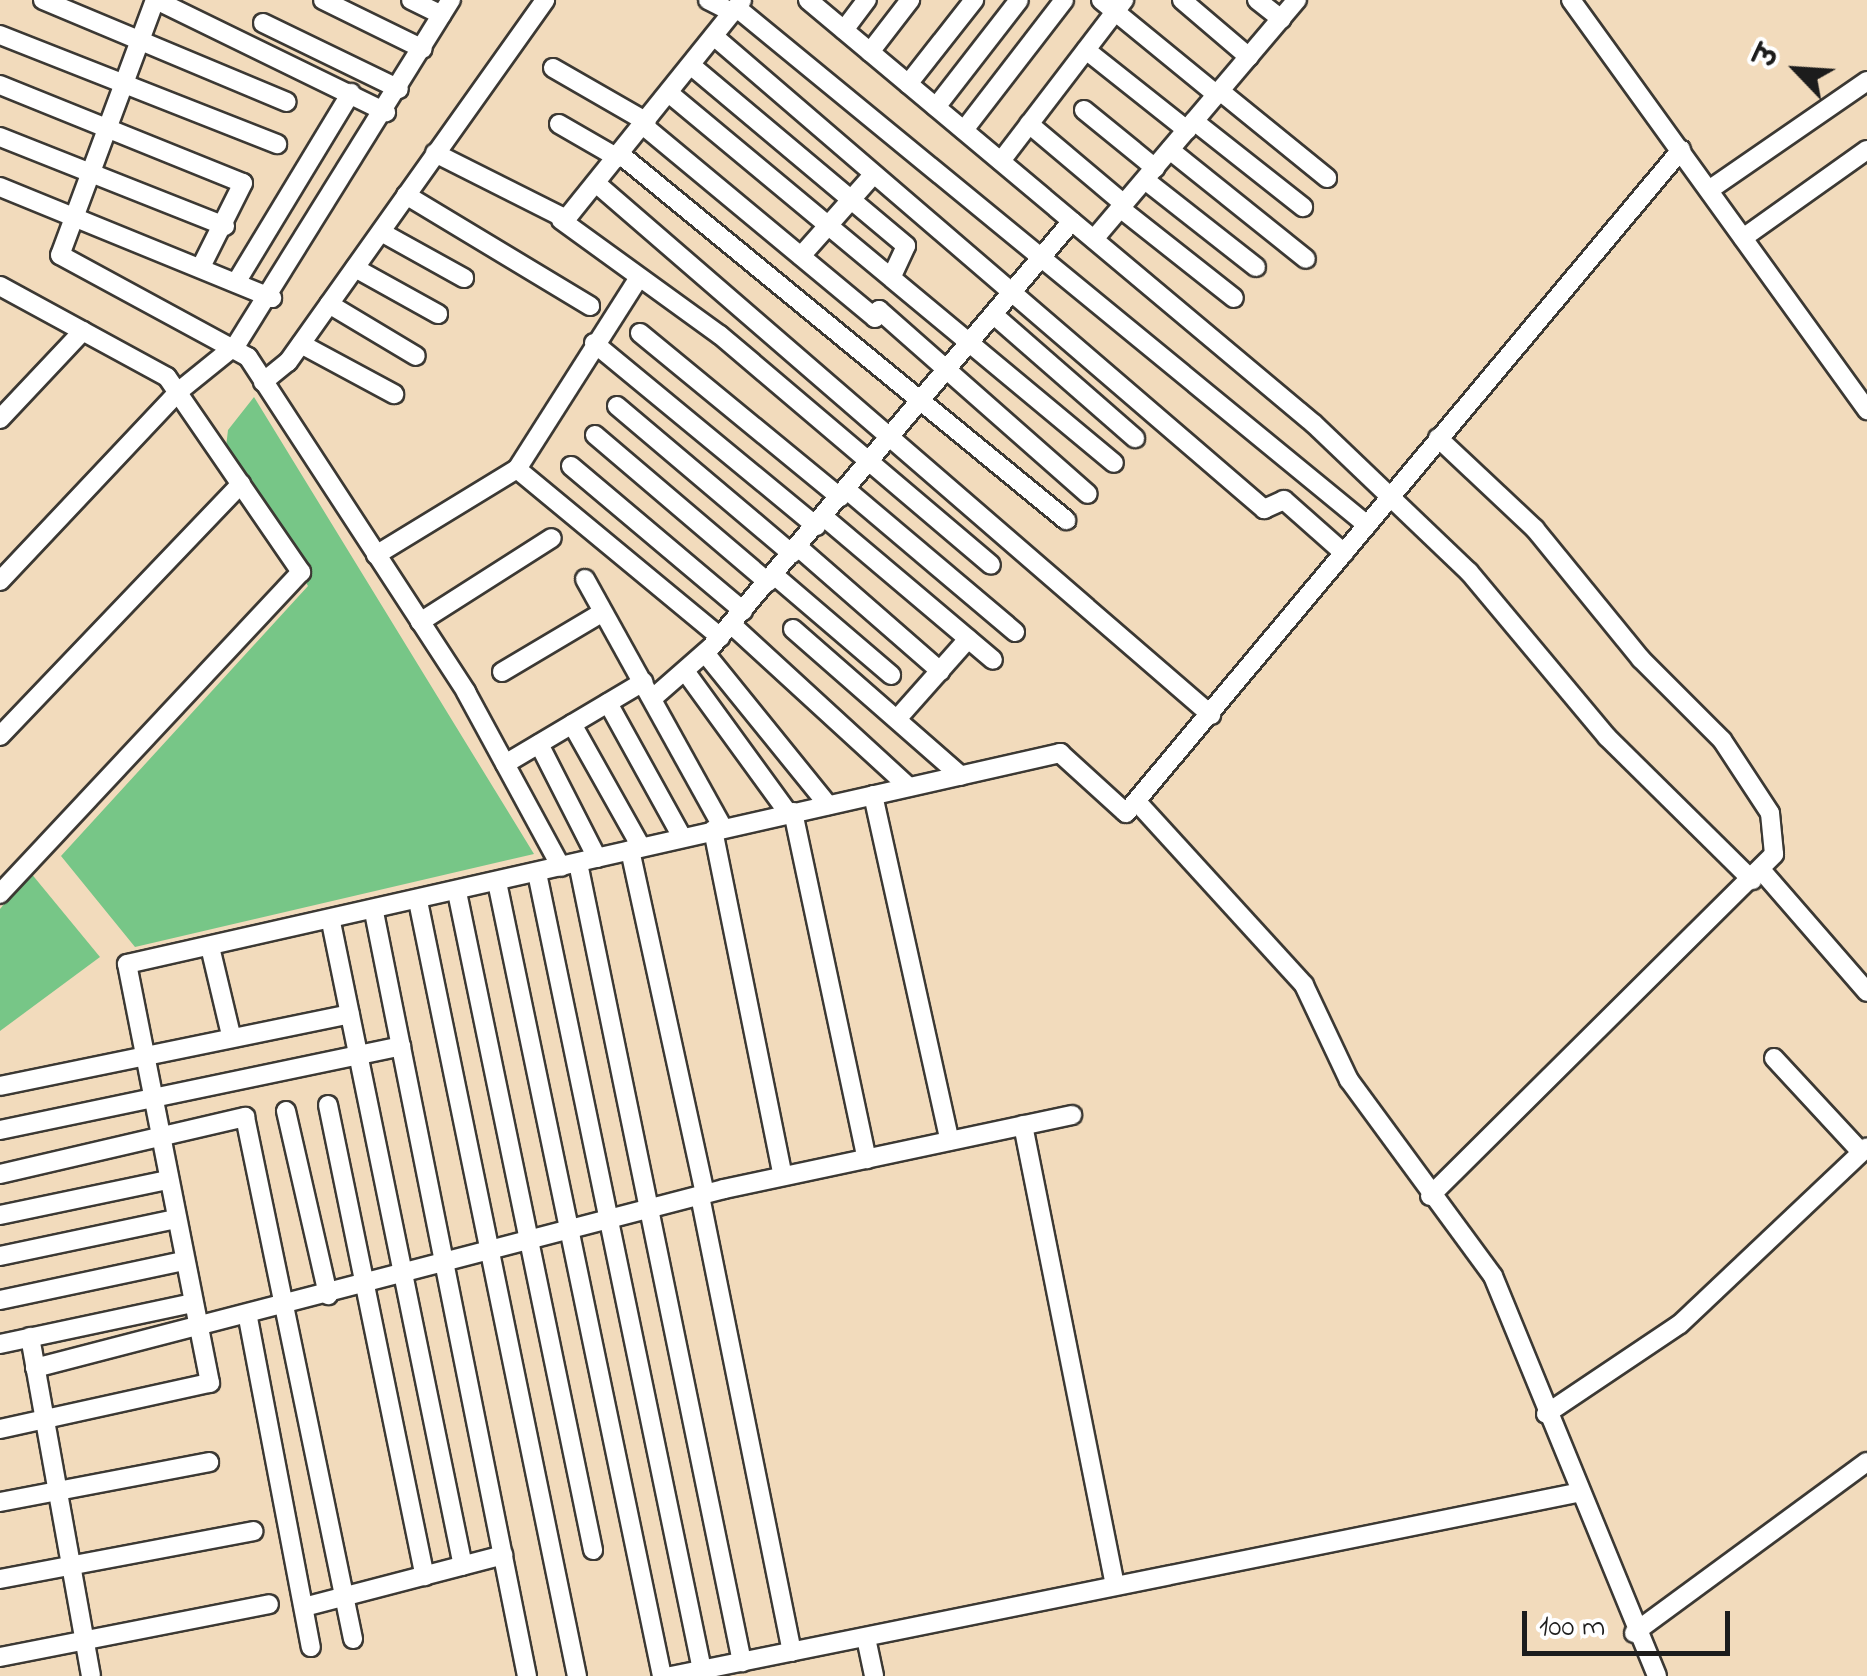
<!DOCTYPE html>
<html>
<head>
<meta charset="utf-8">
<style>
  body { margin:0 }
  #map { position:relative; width:1867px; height:1676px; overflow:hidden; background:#f2dbbc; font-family:"Indie Flower","Playpen Sans Deva",sans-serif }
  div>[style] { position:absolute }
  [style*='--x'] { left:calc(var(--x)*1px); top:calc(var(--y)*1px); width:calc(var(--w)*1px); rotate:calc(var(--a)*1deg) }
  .green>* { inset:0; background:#77c687 }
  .roads { filter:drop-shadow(2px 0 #3c3934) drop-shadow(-2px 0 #3c3934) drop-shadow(0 2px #3c3934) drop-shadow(0 -2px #3c3934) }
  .minor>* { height:18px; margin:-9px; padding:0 9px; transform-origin:9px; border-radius:9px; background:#fff }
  span { translate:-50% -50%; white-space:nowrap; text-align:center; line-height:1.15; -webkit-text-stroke:9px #fff; paint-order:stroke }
  .north { position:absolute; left:1747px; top:20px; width:100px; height:100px; -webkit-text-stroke:8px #fff; paint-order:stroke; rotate:295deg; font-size:28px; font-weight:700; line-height:40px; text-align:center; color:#1c1c1c }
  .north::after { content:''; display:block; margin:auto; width:35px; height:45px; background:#1c1c1c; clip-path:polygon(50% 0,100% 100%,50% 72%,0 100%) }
  .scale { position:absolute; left:1522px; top:1611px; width:208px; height:45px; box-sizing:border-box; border:5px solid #1c1c1c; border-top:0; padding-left:12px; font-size:30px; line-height:35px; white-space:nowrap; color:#1c1c1c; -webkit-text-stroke:8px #fff; paint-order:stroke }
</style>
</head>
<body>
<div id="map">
  <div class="green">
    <div style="clip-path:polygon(254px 397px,534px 854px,135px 947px,61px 856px,308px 586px,226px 447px,228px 430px)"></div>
    <div style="clip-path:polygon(30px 872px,100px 957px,0 1031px,0 909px)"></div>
  </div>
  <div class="roads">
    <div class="minor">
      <div style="--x:43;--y:0;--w:264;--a:22.7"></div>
      <div style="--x:155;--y:0;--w:272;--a:110.4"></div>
      <div style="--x:60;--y:255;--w:214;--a:28.5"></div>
      <div style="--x:248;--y:357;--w:400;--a:56.9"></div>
      <div style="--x:466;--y:692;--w:199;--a:61.5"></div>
      <div style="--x:156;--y:0;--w:256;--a:26"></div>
      <div style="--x:323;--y:0;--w:111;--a:26.1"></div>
      <div style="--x:411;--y:0;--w:34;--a:26"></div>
      <div style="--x:708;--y:0;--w:28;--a:27"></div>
      <div style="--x:808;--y:0;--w:660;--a:39.96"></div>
      <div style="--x:1314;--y:424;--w:214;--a:43.7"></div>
      <div style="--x:1469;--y:572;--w:215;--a:50.1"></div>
      <div style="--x:1607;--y:737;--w:204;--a:44.6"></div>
      <div style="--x:1101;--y:0;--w:150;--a:39.3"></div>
      <div style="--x:1182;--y:0;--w:88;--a:40.4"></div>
      <div style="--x:1257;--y:0;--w:31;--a:38"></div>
      <div style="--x:1571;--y:0;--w:506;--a:54.17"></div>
      <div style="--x:737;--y:8;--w:815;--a:39.37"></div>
      <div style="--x:263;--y:23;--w:151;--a:25.9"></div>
      <div style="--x:844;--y:30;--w:38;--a:-53"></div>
      <div style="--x:0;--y:35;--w:298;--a:21.5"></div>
      <div style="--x:716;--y:38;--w:723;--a:40.68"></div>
      <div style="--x:1264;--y:509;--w:22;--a:-24"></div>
      <div style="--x:1284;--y:500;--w:80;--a:41.5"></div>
      <div style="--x:1086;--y:50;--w:129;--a:38.4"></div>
      <div style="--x:870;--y:52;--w:66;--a:-52.4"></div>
      <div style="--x:693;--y:67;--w:278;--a:40"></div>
      <div style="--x:906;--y:246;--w:33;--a:115"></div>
      <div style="--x:553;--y:68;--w:108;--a:29.9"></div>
      <div style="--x:908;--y:84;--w:107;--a:-51.8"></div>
      <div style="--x:0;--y:85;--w:262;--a:22"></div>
      <div style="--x:243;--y:183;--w:92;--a:116.6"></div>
      <div style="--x:1220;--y:91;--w:138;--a:39.1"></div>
      <div style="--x:670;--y:94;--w:577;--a:39.73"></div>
      <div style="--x:936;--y:107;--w:135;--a:-52.2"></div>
      <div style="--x:1084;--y:110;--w:92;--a:39.2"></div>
      <div style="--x:1194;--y:121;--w:139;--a:38.3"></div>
      <div style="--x:559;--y:124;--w:68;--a:30"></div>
      <div style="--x:1029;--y:124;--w:124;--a:40.1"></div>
      <div style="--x:644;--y:126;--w:300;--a:39.7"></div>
      <div style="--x:875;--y:318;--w:9;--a:-63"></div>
      <div style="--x:879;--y:310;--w:278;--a:41.4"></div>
      <div style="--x:964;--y:130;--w:164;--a:-52.4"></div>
      <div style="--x:0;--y:137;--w:242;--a:21.6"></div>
      <div style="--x:1170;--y:150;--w:174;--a:38.7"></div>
      <div style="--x:435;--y:153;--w:147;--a:26.7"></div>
      <div style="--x:566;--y:219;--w:281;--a:-51.2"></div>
      <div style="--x:621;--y:155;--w:576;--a:39.36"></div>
      <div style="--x:1001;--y:161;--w:203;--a:-52.6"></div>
      <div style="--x:1145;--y:180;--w:141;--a:38.1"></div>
      <div style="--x:597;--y:184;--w:812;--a:40.85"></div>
      <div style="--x:0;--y:187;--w:294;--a:22.2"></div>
      <div style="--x:1709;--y:190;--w:192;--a:-34.6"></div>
      <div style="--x:406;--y:195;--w:215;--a:31.1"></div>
      <div style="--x:1120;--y:208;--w:145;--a:38.3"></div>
      <div style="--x:561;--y:220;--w:196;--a:35.9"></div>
      <div style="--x:720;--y:335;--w:355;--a:40.3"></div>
      <div style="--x:381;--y:232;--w:95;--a:29"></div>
      <div style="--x:1743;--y:238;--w:152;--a:-35.4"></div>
      <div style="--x:1094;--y:239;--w:314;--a:-49.7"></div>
      <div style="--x:801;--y:256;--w:108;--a:-48.4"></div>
      <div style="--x:355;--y:268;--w:95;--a:29"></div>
      <div style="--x:237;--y:281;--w:220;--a:-58.8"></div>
      <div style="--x:0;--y:286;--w:190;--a:28.6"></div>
      <div style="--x:167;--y:377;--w:237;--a:55.5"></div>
      <div style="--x:301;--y:572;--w:441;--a:133.1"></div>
      <div style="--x:329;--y:304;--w:101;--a:30.9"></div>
      <div style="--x:995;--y:316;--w:186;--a:41.1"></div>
      <div style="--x:640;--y:333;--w:259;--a:39.4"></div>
      <div style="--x:594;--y:343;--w:288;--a:39.5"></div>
      <div style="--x:301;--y:344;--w:106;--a:28.3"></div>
      <div style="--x:263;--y:382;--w:32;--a:-39"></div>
      <div style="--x:288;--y:362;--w:444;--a:-54.6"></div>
      <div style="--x:617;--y:406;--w:229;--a:40.2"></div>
      <div style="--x:0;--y:419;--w:121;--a:-46.7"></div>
      <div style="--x:595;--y:435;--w:227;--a:40.4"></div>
      <div style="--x:571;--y:466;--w:225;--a:40.1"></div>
      <div style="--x:517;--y:469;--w:264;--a:39.6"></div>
      <div style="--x:847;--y:490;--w:220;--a:40.2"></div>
      <div style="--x:824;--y:517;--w:221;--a:40.2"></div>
      <div style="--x:798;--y:547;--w:189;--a:41.1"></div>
      <div style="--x:376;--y:555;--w:165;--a:-31.4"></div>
      <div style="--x:517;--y:469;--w:222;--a:-57.5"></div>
      <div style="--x:774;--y:575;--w:154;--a:40.5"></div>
      <div style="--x:585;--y:579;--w:285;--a:61"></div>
      <div style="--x:0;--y:581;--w:261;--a:-46.7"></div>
      <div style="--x:179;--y:391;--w:73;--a:-38.9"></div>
      <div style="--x:236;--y:345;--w:407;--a:-58.1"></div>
      <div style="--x:420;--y:622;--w:156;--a:-32.5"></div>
      <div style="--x:731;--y:624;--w:241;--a:42.5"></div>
      <div style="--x:793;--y:629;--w:223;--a:41.2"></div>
      <div style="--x:705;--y:653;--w:196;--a:51"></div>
      <div style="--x:685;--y:671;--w:175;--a:54"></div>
      <div style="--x:502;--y:672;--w:117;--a:-30.7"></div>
      <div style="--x:653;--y:698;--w:77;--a:-41.3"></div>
      <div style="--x:711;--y:647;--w:558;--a:-49.72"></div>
      <div style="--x:608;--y:703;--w:153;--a:61.1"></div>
      <div style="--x:897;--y:719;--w:107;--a:-48.4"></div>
      <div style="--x:572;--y:724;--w:141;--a:60.7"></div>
      <div style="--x:0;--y:736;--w:349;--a:-46.3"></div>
      <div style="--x:539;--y:744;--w:128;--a:63"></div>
      <div style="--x:505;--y:764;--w:161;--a:-30.7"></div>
      <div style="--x:873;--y:795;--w:354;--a:77.5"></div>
      <div style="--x:1139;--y:804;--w:245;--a:47.6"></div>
      <div style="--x:1304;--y:985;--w:105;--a:64.7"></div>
      <div style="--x:1349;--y:1080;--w:243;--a:53.7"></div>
      <div style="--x:1493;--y:1276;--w:432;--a:67.7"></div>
      <div style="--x:793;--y:812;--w:355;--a:78"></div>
      <div style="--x:713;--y:830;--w:353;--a:78.6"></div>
      <div style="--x:630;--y:850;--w:352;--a:77.7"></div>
      <div style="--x:578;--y:863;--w:816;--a:78.4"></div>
      <div style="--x:1762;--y:871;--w:160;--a:49"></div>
      <div style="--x:537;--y:873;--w:814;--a:78.3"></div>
      <div style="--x:497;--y:882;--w:811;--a:78.26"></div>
      <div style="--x:457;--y:892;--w:672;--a:78.32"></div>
      <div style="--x:418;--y:901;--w:791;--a:78.41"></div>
      <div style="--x:374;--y:912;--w:779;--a:78.68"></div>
      <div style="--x:331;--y:922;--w:657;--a:78.42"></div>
      <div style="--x:211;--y:951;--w:86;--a:76.6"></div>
      <div style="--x:1774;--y:1058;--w:128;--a:47.2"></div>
      <div style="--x:0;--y:1086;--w:357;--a:-11.6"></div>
      <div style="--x:328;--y:1105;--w:481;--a:78.4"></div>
      <div style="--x:286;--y:1111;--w:189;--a:77.1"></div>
      <div style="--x:1023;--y:1125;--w:469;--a:78.7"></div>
      <div style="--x:0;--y:1130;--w:410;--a:-11.8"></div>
      <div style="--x:0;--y:1174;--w:252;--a:-13.1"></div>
      <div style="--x:245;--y:1117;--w:533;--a:78.31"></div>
      <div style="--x:700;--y:1196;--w:465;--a:78.6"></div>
      <div style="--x:1430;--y:1196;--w:485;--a:-44.8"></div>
      <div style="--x:1774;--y:854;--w:41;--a:-95.6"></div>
      <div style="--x:1770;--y:813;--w:87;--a:-123.3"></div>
      <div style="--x:1722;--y:740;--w:115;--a:-135"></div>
      <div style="--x:1641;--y:659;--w:168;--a:-129.2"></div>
      <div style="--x:1535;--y:529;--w:133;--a:-136.8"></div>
      <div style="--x:0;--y:1215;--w:171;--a:-11.8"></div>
      <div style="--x:0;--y:1256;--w:179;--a:-11.9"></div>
      <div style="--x:0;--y:1300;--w:188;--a:-12"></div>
      <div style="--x:248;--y:1318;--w:335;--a:79.2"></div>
      <div style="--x:30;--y:1337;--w:344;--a:79.8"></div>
      <div style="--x:0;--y:1344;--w:197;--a:-12"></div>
      <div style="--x:35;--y:1368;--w:712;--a:-14.56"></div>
      <div style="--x:724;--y:1189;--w:356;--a:-12"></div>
      <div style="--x:1546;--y:1414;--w:161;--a:-33.9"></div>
      <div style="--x:1680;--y:1324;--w:257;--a:-43.4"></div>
      <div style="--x:0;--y:1429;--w:215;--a:-12.4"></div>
      <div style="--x:210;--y:1383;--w:427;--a:-101.2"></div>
      <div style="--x:127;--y:964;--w:957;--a:-12.74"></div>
      <div style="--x:1060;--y:753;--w:89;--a:42.3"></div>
      <div style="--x:1126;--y:813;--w:865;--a:-50.07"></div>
      <div style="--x:0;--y:1502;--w:213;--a:-10.8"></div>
      <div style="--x:0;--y:1579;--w:258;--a:-10.7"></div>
      <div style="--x:304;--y:1607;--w:206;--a:-14.6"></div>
      <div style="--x:1634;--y:1633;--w:289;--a:-36.3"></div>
      <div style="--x:866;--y:1638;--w:39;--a:78"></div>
      <div style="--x:0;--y:1657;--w:274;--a:-11.1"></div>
      <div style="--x:671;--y:1676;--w:928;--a:-11.43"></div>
    </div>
  </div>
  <div class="north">उ</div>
  <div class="scale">100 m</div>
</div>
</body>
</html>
